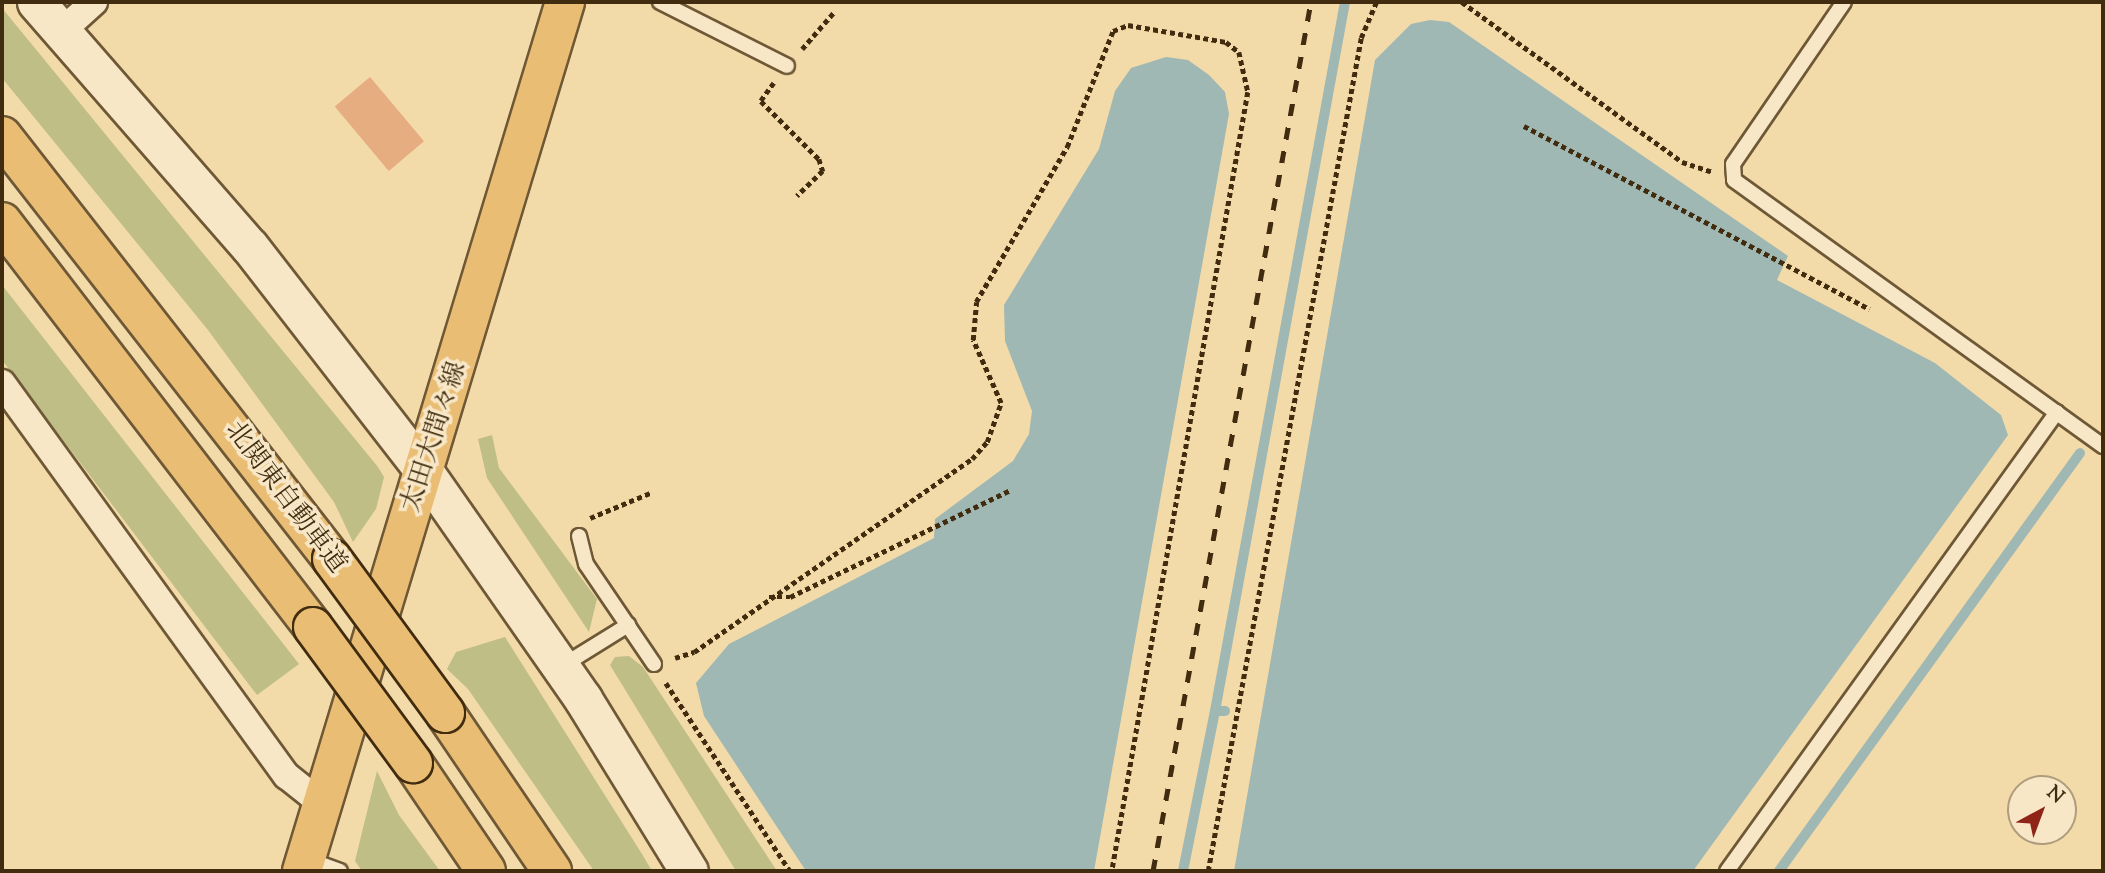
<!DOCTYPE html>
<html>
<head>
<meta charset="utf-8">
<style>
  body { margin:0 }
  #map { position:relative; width:2105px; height:873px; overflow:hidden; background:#f3daa9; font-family:"Sorts Mill Goudy","Noto Serif JP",serif }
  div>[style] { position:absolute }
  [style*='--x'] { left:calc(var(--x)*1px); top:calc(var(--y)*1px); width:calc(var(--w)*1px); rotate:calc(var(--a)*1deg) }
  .green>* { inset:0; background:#bebe86 }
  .water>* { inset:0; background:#9fb8b3 }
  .stream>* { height:10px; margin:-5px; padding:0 5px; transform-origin:5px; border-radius:5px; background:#9fb8b3 }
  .building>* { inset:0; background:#e6ad81; transform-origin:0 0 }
  .path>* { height:4.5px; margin-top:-2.25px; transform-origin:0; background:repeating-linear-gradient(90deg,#412c0f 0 5px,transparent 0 8.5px) }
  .roads { filter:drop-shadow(2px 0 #6e5836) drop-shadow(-2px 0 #6e5836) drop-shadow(0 2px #6e5836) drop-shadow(0 -2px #6e5836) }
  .lane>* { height:14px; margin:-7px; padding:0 7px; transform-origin:7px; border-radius:7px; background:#f7e7c7 }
  .street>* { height:26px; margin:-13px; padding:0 13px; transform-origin:13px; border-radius:13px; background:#f7e7c7 }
  .secondary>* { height:37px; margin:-18.5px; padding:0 18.5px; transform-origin:18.5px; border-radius:18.5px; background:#f7e7c7 }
  .primary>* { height:38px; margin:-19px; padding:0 19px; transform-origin:19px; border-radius:19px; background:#eabd74 }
  .highway>* { height:38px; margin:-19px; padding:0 19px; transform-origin:19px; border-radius:19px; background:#eabd74 }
  .rail>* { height:5px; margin-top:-2.5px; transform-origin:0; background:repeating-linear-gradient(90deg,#412c0f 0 12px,transparent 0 24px) }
  .bridges { filter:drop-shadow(2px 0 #412c0f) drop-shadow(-2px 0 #412c0f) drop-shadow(0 2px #412c0f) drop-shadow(0 -2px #412c0f) }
  .highway-bridge>* { height:38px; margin:-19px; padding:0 19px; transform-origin:19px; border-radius:19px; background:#eabd74 }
  span { translate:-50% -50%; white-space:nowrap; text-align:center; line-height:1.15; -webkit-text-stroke:7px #f7e7c7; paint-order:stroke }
  .street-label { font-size:26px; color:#412c0f }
  .frame { position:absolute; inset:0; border:4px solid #412c0f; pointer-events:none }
  .north { position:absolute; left:2007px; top:775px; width:70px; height:70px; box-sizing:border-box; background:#f7e7c7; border:2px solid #ae9c7d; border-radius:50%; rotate:41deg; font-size:19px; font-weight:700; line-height:28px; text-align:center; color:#412c0f }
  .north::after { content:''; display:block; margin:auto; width:24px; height:32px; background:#8f2418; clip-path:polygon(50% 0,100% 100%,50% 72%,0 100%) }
</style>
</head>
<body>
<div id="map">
  <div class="green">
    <div style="clip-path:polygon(2px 8px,378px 467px,384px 477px,376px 509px,353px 542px,334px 502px,208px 330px,2px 78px)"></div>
    <div style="clip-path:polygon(2px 285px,299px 664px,257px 695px,2px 360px)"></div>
    <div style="clip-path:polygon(492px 435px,499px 468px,597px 599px,589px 632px,487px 478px,478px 439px)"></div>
    <div style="clip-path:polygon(505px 637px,642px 854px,652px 871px,594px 871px,468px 689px,447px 669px,456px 652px)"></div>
    <div style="clip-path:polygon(629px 656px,643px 667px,777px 871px,736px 871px,610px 665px,615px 657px)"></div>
    <div style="clip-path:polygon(377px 771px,399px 815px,440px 871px,362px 871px,355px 861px)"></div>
  </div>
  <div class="water">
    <div style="clip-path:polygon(1430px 20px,1449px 22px,1788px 256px,1777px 280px,1935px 363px,2001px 415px,2008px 435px,1693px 871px,1234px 871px,1375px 60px,1411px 24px)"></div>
    <div style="clip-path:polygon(1166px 57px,1188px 60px,1209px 75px,1225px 92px,1229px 114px,1094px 871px,806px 871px,704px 716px,696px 683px,729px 644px,934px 538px,935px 519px,1013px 461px,1029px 434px,1032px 411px,1005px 341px,1004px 305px,1099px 149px,1115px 91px,1131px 68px)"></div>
  </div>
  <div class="stream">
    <div style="--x:1225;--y:711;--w:10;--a:180"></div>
    <div style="--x:1215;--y:711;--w:721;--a:-79.61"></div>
    <div style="--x:1183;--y:871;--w:163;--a:-78.7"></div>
    <div style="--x:1779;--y:871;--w:515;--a:-54.24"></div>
  </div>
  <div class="building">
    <div style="left:370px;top:77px;width:84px;height:46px;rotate:50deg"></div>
  </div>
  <div class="path">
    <div style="--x:1462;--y:2;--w:272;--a:36"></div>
    <div style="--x:1682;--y:162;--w:32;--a:18"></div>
    <div style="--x:802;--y:49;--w:49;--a:-49.1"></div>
    <div style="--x:774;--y:83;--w:22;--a:126"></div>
    <div style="--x:761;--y:101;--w:82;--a:45"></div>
    <div style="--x:819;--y:159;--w:13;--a:72"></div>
    <div style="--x:823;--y:171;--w:36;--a:136"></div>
    <div style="--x:1524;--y:126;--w:391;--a:27.9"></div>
    <div style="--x:590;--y:518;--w:65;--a:-22.6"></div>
    <div style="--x:769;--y:597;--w:21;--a:0"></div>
    <div style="--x:790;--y:597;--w:245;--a:-25.9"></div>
    <div style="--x:675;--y:658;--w:20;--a:-18"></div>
    <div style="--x:694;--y:652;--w:338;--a:-34.8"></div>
    <div style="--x:972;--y:459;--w:23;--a:-49"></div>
    <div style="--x:987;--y:442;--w:41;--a:-70.3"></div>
    <div style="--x:1001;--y:403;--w:69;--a:-114"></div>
    <div style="--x:973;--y:340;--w:38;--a:-85"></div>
    <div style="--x:976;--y:302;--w:180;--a:-59.6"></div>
    <div style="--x:1067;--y:147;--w:125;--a:-68.4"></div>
    <div style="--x:1113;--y:31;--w:16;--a:-22"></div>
    <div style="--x:1128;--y:25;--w:99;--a:9.8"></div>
    <div style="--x:1226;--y:42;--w:16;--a:38"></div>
    <div style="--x:1239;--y:52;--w:41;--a:77.3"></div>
    <div style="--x:1248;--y:92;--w:791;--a:99.9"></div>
    <div style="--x:666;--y:683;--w:225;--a:56.6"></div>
    <div style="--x:1208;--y:871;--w:847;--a:-79.59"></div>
    <div style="--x:1361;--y:38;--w:39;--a:-67"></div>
  </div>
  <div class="roads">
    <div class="lane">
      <div style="--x:660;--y:2;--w:142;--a:26.7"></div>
      <div style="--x:1844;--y:2;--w:196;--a:124.4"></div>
      <div style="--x:1733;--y:164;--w:16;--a:86"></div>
      <div style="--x:1734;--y:180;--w:455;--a:35.8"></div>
      <div style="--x:579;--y:536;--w:29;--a:76"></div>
      <div style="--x:586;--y:564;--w:121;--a:55.8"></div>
      <div style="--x:562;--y:666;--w:78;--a:-31.8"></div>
      <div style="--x:307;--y:859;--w:35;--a:20"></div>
      <div style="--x:1727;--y:871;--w:565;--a:-54.29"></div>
    </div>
    <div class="street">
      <div style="--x:63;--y:30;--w:42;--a:-42.1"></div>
      <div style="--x:2;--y:383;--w:485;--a:54.1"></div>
      <div style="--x:287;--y:776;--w:43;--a:38.5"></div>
    </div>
    <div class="secondary">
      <div style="--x:36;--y:2;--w:325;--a:48.9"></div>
      <div style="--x:250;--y:247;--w:284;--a:52.2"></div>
      <div style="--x:424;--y:471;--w:278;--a:55.1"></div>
      <div style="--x:583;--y:699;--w:202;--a:58.4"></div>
    </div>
    <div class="primary">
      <div style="--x:302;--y:871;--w:908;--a:-73.16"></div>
    </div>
    <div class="highway">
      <div style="--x:2;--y:136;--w:536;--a:52.04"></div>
      <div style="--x:2;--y:222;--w:511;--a:52.48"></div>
      <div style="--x:445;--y:713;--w:191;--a:55.9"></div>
      <div style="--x:413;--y:763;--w:130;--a:55.9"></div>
    </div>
  </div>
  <div class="rail">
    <div style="--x:1153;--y:871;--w:883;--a:-79.7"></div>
  </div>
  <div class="bridges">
    <div class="highway-bridge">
      <div style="--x:332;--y:559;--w:191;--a:53.7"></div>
      <div style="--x:313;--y:627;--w:169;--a:53.7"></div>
    </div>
  </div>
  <div class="street-label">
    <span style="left:435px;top:437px;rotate:-72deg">太田大間々線</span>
    <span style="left:285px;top:498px;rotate:53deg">北関東自動車道</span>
  </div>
  <div class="frame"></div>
  <div class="north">N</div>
</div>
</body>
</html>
